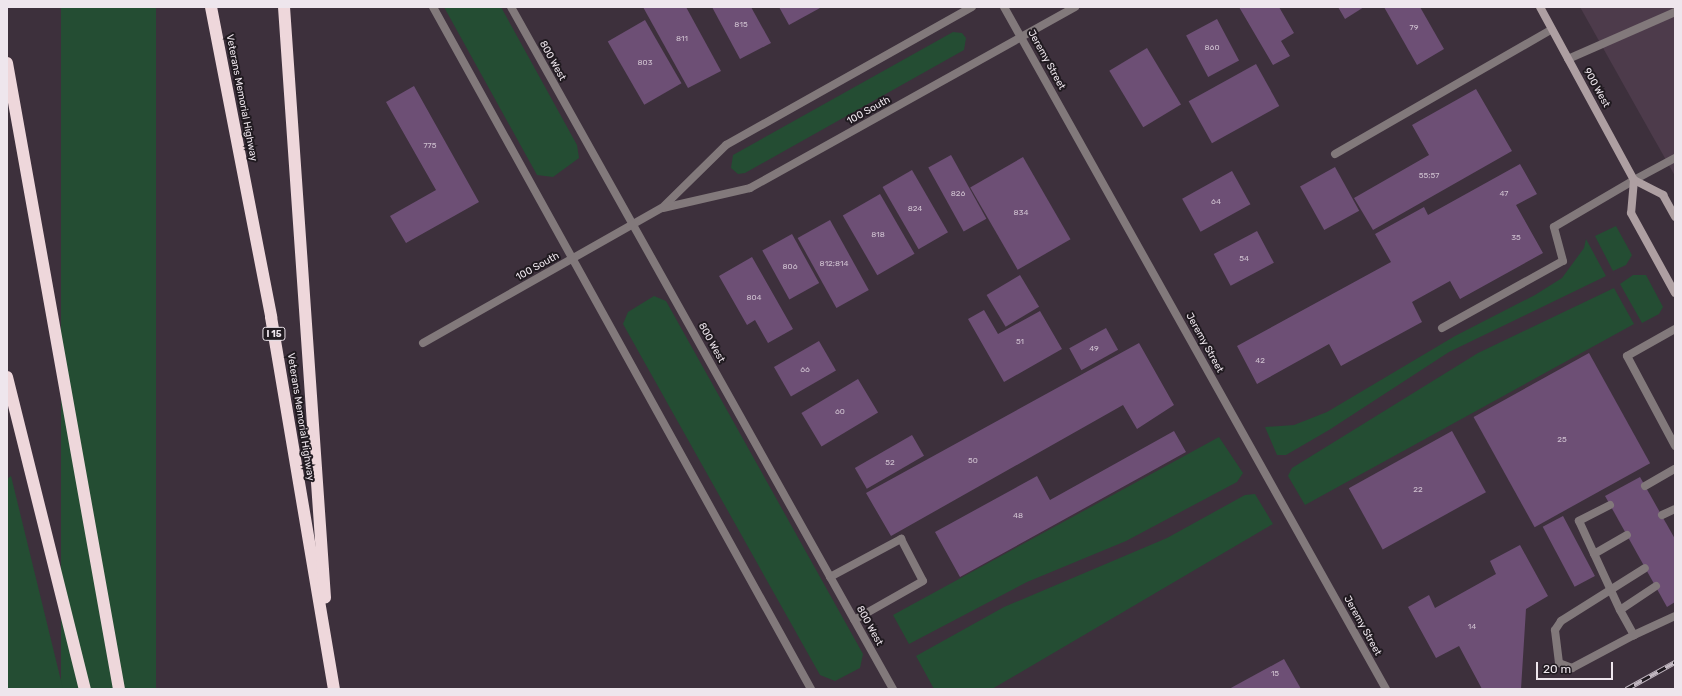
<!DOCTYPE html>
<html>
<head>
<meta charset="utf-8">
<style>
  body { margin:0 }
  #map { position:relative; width:1682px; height:696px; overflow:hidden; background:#3d303c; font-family:Rubik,sans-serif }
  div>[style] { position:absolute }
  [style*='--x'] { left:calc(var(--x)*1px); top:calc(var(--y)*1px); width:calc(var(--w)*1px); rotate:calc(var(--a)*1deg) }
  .built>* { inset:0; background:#4d3b4b }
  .green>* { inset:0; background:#244d33; transform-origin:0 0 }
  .building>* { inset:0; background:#6d4f75; transform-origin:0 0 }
  .service>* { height:8px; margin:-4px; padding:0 4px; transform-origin:4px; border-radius:4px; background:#82797b }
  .minor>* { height:8px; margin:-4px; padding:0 4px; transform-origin:4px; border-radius:4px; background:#82797b }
  .secondary>* { height:8px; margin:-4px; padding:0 4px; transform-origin:4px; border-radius:4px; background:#ae9fa2 }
  .motorway>* { height:12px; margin:-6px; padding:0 6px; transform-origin:6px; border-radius:6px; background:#eed7db }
  .rail>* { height:4.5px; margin-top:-2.25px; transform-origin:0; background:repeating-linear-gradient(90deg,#201a20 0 9px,#c1b7c0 0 18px); box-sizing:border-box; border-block:1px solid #c1b7c0 }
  span { translate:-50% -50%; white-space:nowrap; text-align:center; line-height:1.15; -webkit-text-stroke:4px #201a20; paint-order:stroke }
  .number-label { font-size:8px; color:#cec0cf }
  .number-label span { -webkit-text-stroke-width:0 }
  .shield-label span { padding:1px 3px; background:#201a20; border:1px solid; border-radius:3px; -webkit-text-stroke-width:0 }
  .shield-label { font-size:9px; color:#eee6ed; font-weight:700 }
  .street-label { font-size:10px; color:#eee6ed }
  .frame { position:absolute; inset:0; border:8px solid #eee6ed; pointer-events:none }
  .scale { position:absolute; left:1536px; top:662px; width:77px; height:18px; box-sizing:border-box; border:2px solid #eee6ed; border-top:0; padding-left:5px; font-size:12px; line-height:14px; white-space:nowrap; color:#eee6ed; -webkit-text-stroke:3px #201a20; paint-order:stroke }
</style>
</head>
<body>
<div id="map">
  <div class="built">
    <div style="clip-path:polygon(1580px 7px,1675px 7px,1675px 176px,1635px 105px)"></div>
  </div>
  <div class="green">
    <div style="left:61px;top:7px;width:95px;height:694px"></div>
    <div style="clip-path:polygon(444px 7px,501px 7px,577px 145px,579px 158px,553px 177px,537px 175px)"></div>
    <div style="clip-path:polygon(953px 32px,962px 33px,966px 38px,964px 50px,745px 173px,738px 174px,731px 168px,733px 155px)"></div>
    <div style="clip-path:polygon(1616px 226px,1632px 255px,1626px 265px,1613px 271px,1595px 236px)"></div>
    <div style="clip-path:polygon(1586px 239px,1606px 276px,1449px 352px,1329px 430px,1286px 455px,1277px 455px,1265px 427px,1294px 425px,1327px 412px,1455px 336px,1535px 295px,1562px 278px,1584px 248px)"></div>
    <div style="clip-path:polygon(1633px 275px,1646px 275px,1663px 307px,1659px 314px,1642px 323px,1620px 284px)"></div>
    <div style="clip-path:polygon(1614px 288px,1634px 324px,1305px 505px,1288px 476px,1292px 468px,1478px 353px)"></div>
    <div style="clip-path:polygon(654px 296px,666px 301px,863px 654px,860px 668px,835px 681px,820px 675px,623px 324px,628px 312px)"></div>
    <div style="clip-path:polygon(1219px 437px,1243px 473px,1237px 482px,1126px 541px,1027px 582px,909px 644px,893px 615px)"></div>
    <div style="clip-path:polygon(11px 476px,63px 689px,7px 689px,7px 479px)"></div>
    <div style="clip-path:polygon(1255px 494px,1273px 524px,992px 689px,934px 689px,916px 656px,1004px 607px,1167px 538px,1245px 495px)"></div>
  </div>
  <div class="building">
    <div style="clip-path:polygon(643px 7px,686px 7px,721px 71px,688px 88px)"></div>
    <div style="clip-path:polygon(712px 7px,751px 7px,771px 43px,740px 59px)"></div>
    <div style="clip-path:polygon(779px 7px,819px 7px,820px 8px,789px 25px)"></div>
    <div style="clip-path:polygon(1239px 7px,1279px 7px,1294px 33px,1281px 41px,1290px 56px,1273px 65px)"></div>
    <div style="clip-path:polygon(1338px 7px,1364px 7px,1345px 19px)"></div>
    <div style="clip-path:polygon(1384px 7px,1420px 7px,1444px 49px,1417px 65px)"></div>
    <div style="left:1217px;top:19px;width:47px;height:35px;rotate:62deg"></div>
    <div style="left:645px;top:20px;width:73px;height:43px;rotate:60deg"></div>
    <div style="left:1147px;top:48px;width:66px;height:44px;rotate:59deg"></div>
    <div style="left:1256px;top:64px;width:48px;height:77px;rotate:61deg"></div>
    <div style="clip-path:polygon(414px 86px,479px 202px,406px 243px,390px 216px,436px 190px,386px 102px)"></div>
    <div style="clip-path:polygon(1476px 89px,1512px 151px,1373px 230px,1354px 198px,1429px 155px,1412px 125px)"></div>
    <div style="left:951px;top:155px;width:73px;height:26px;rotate:61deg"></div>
    <div style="left:1023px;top:157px;width:95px;height:61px;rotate:60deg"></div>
    <div style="clip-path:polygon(1520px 164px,1537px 194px,1516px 205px,1543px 253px,1460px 299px,1450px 281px,1412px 302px,1422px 322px,1341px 366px,1329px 344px,1257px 384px,1237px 346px,1391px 262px,1375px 234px,1424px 207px,1428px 215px)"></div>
    <div style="left:1335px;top:167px;width:50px;height:40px;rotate:61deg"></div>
    <div style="left:912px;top:170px;width:72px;height:34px;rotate:60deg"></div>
    <div style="left:1232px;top:171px;width:38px;height:57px;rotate:61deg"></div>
    <div style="left:880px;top:194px;width:69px;height:43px;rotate:60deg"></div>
    <div style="left:830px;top:220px;width:80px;height:37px;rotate:61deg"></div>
    <div style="left:1257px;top:231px;width:36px;height:49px;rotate:62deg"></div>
    <div style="left:792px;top:234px;width:56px;height:34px;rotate:61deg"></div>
    <div style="clip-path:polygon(752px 257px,793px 329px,768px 343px,755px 320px,747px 325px,719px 276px)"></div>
    <div style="left:1020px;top:275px;width:37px;height:39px;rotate:59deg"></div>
    <div style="clip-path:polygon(984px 310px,998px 334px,1040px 311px,1062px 349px,1004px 382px,968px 319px)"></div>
    <div style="left:1106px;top:328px;width:25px;height:42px;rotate:61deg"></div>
    <div style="left:819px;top:341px;width:34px;height:52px;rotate:60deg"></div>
    <div style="clip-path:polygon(1139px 343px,1174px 405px,1137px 429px,1123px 405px,891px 536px,866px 493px)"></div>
    <div style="left:1589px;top:353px;width:126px;height:132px;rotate:61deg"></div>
    <div style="left:858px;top:379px;width:39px;height:66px;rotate:59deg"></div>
    <div style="clip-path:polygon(1174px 431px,1186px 452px,960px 577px,935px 532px,1037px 476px,1050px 500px)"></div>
    <div style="left:1452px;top:431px;width:70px;height:118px;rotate:61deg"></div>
    <div style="left:912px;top:435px;width:24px;height:66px;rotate:60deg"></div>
    <div style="clip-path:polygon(1640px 477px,1675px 539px,1675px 602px,1667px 607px,1605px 496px)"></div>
    <div style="left:1563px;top:516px;width:68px;height:23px;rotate:62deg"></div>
    <div style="clip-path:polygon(1520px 545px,1548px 596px,1526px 609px,1521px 689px,1482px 689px,1459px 646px,1436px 658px,1408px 607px,1429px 595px,1435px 608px,1496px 574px,1490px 561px)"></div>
    <div style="clip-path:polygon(1284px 659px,1301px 689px,1229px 689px)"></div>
  </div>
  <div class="service">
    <div style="--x:1568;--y:59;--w:117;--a:-23.7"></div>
    <div style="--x:1335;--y:154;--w:250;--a:-29.9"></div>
    <div style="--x:1442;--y:328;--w:138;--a:-29"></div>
    <div style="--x:1563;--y:261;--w:35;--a:-105"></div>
    <div style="--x:1554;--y:227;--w:93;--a:-30.4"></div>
    <div style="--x:1675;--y:329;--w:55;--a:150.6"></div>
    <div style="--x:1627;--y:356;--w:102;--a:61.9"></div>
    <div style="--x:1645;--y:486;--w:34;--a:-30"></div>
    <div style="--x:1610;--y:505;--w:35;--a:153"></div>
    <div style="--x:1579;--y:521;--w:98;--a:65.3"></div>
    <div style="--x:1662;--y:515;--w:14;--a:-25"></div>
    <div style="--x:1594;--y:554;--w:38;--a:-30"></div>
    <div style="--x:830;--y:577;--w:81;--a:-28.2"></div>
    <div style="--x:901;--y:539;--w:47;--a:62.4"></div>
    <div style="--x:923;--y:581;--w:79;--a:150.5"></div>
    <div style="--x:1656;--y:586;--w:43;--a:146.3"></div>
    <div style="--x:1620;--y:610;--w:29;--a:61"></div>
    <div style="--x:1634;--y:635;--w:45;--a:-24.9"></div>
    <div style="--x:1634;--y:635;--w:70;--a:152"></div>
    <div style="--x:1572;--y:668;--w:14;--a:-159"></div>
    <div style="--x:1559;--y:663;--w:33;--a:-97"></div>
    <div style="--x:1555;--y:630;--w:11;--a:-56"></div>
    <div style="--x:1561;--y:621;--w:99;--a:-32.2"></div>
  </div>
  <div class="minor">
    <div style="--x:433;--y:7;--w:780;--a:61"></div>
    <div style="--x:511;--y:7;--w:782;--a:60.75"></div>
    <div style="--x:1004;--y:7;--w:782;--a:60.75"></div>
    <div style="--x:1634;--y:180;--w:47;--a:-28.2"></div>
    <div style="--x:663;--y:208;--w:89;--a:-12.9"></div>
    <div style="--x:750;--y:188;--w:372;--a:-29.1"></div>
    <div style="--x:423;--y:343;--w:274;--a:-29.5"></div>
    <div style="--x:662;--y:208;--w:90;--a:-44.5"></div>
    <div style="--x:726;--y:145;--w:282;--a:-29.3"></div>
  </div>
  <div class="secondary">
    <div style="--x:1540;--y:7;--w:197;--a:61.5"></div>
    <div style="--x:1634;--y:180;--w:33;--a:27"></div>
    <div style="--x:1663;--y:195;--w:25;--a:61"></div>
    <div style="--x:1634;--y:180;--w:33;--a:95"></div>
    <div style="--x:1631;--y:213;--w:91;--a:61.2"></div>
  </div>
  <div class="motorway">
    <div style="--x:211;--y:7;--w:316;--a:79"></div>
    <div style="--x:271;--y:317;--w:377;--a:80.4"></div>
    <div style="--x:284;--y:7;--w:592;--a:86.03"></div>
    <div style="--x:7;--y:63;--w:636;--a:79.86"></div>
    <div style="--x:7;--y:377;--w:322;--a:76"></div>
  </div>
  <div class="rail">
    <div style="--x:1626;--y:689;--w:56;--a:-28.9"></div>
  </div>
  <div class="number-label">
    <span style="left:741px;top:25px">815</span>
    <span style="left:1414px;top:28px">79</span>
    <span style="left:682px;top:39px">811</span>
    <span style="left:1212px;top:48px">860</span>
    <span style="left:645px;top:63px">803</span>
    <span style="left:430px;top:146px">775</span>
    <span style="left:1429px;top:176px">55;57</span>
    <span style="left:958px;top:194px">826</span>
    <span style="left:1504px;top:194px">47</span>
    <span style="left:1216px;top:202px">64</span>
    <span style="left:915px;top:209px">824</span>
    <span style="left:1021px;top:213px">834</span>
    <span style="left:878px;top:235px">818</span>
    <span style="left:1516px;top:238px">35</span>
    <span style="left:1244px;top:259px">54</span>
    <span style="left:834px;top:264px">812;814</span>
    <span style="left:790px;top:267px">806</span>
    <span style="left:754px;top:298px">804</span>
    <span style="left:1020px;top:342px">51</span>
    <span style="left:1094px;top:349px">49</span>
    <span style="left:1260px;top:361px">42</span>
    <span style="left:805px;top:370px">66</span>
    <span style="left:840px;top:412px">60</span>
    <span style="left:1562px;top:440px">25</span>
    <span style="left:973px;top:461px">50</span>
    <span style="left:890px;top:463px">52</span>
    <span style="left:1418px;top:490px">22</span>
    <span style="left:1018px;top:516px">48</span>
    <span style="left:1472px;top:627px">14</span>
    <span style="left:1275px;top:674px">15</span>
  </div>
  <div class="shield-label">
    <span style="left:274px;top:334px">I 15</span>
  </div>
  <div class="street-label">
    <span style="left:1046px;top:60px;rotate:61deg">Jeremy Street</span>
    <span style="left:552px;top:61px;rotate:61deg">800 West</span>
    <span style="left:1596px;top:88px;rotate:61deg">900 West</span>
    <span style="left:241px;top:98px;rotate:79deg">Veterans Memorial Highway</span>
    <span style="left:869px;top:111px;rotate:-29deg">100 South</span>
    <span style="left:538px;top:267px;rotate:-29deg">100 South</span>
    <span style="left:711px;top:343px;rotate:61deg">800 West</span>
    <span style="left:1204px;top:343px;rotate:61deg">Jeremy Street</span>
    <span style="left:300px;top:417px;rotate:81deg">Veterans Memorial Highway</span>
    <span style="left:869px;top:626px;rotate:61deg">800 West</span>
    <span style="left:1362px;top:626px;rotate:61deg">Jeremy Street</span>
  </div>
  <div class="frame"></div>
  <div class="scale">20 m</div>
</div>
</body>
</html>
